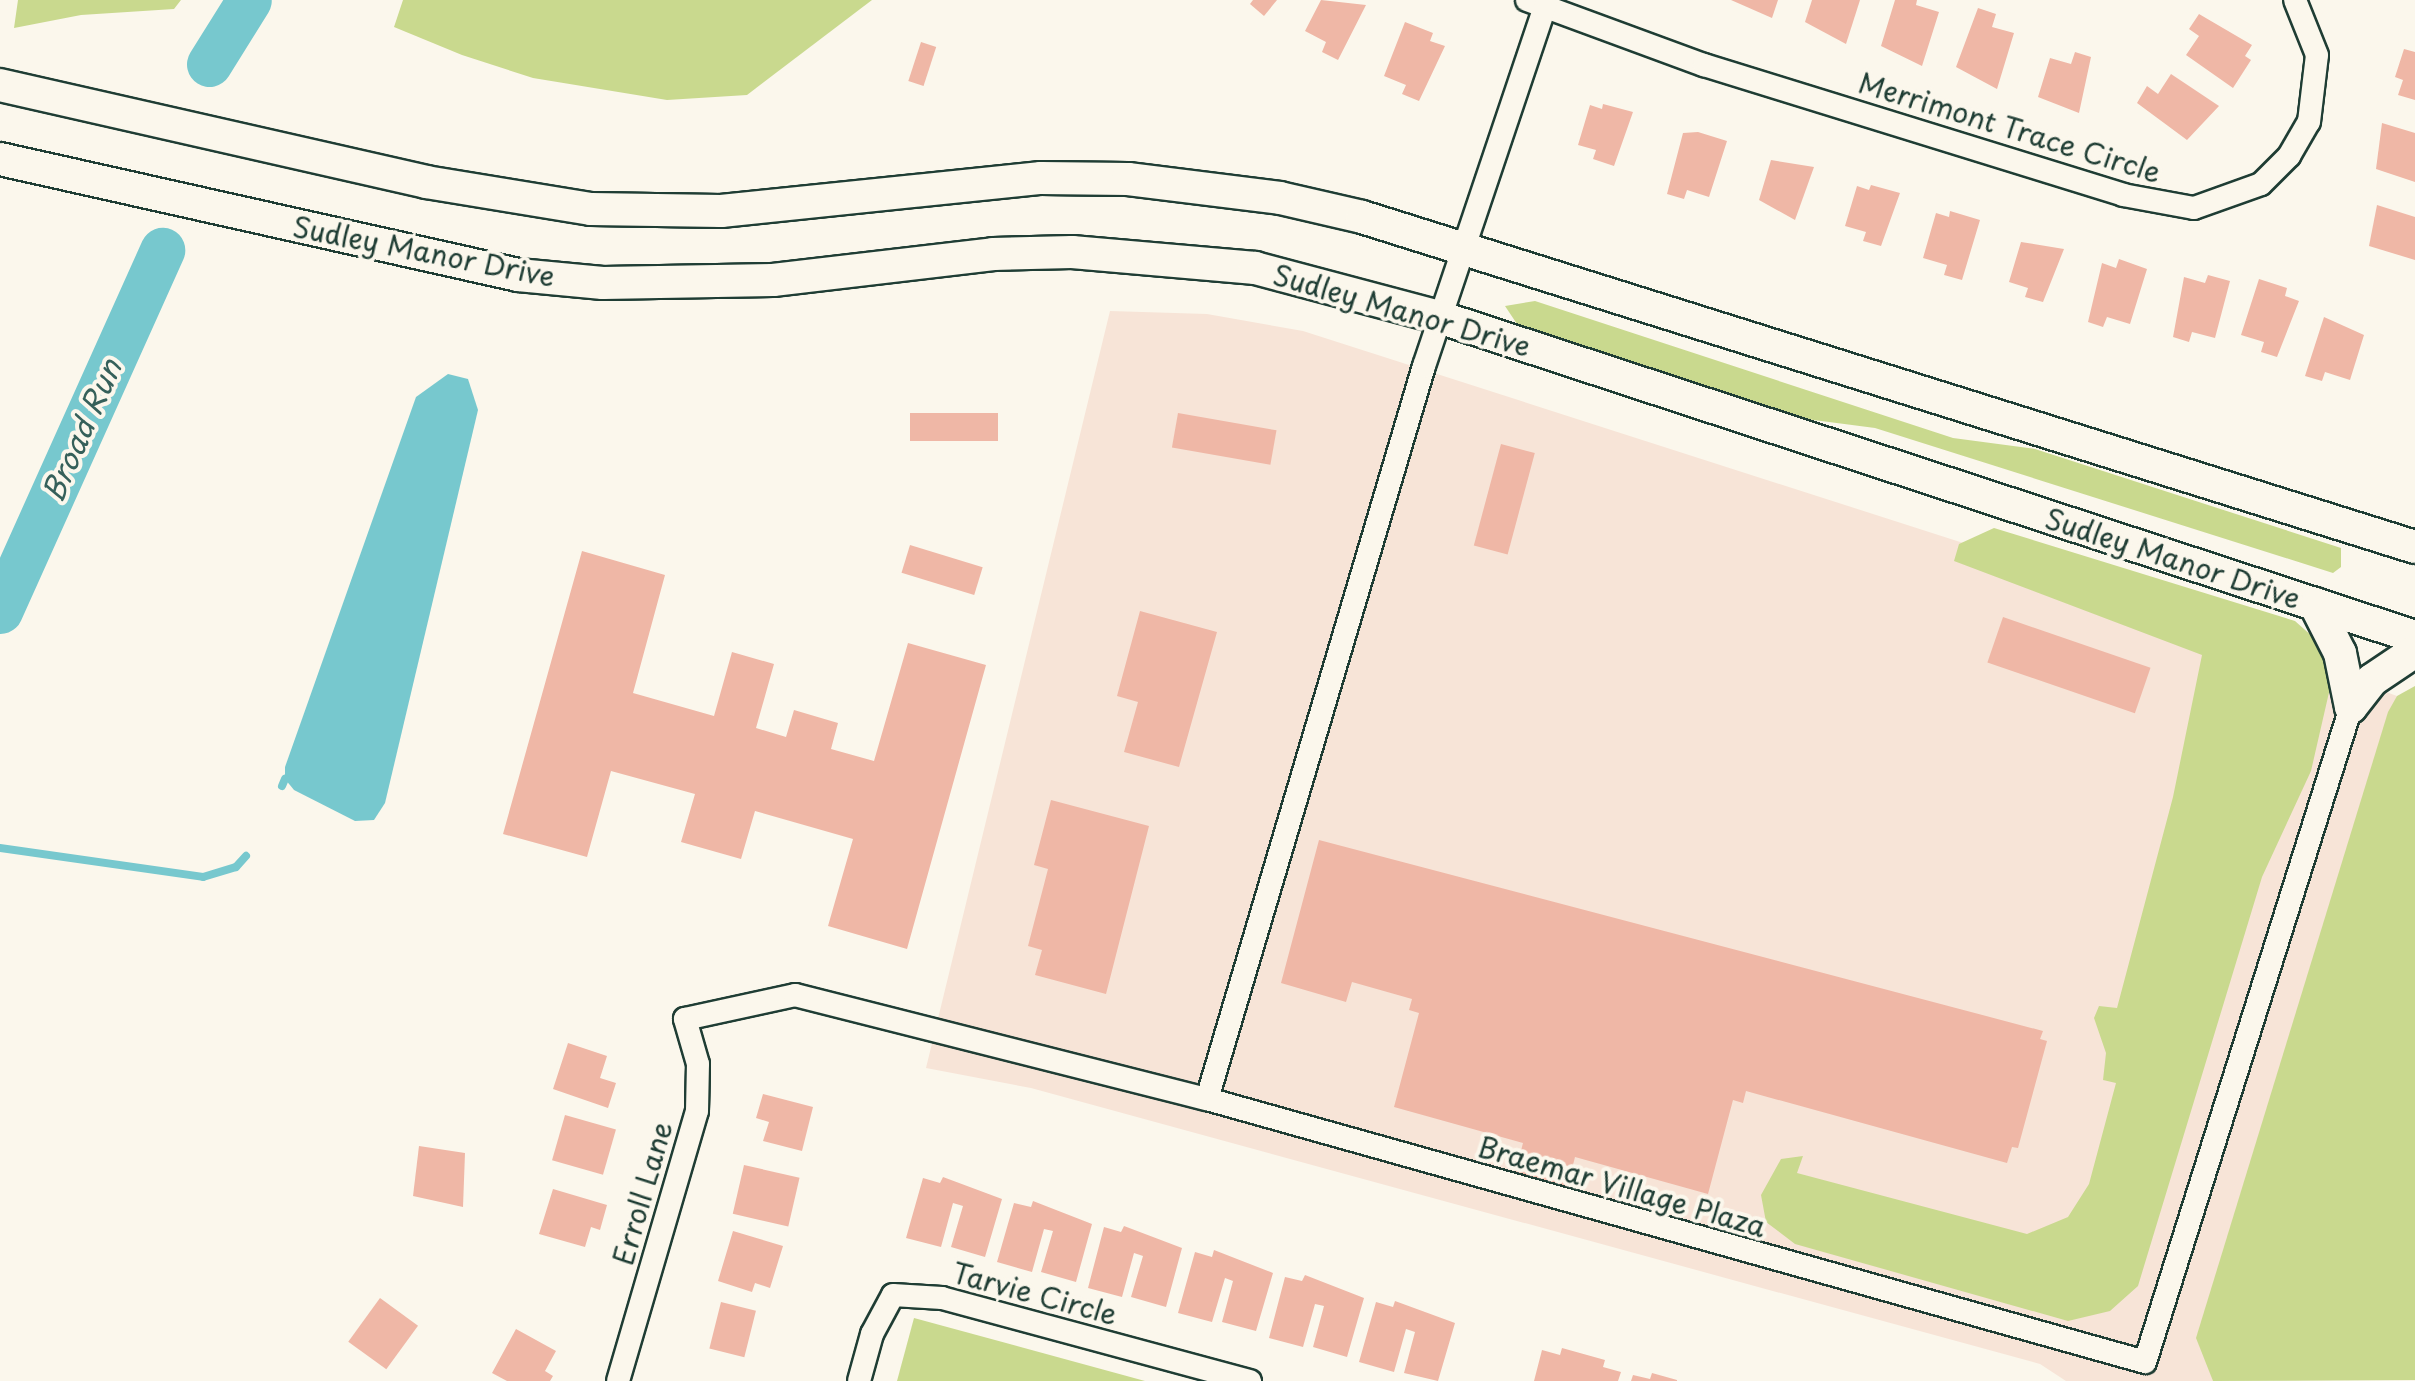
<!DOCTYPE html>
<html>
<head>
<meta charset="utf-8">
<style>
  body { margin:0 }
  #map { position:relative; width:2415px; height:1381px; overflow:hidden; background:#fbf7ec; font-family:"Playpen Sans",sans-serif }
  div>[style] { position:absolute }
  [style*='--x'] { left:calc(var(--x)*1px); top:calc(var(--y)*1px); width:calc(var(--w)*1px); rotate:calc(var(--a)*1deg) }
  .built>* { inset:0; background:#f7e4d7 }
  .green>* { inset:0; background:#c9d98e }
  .water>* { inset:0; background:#77c8ce }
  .stream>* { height:8px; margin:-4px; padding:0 4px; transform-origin:4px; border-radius:4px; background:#77c8ce }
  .river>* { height:45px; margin:-22.5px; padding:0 22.5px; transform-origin:22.5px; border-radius:22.5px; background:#77c8ce }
  .building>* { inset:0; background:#efb7a6; transform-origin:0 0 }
  .roads { filter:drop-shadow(2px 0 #1f3d34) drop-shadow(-2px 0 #1f3d34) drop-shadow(0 2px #1f3d34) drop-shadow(0 -2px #1f3d34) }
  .street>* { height:22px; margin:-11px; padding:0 11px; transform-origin:11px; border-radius:11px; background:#fbf7ec }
  .secondary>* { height:32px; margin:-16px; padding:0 16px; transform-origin:16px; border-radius:16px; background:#fbf7ec }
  span { translate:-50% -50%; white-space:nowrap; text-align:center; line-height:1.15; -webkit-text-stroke:8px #fbf7ec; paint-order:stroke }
  .street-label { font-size:28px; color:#1f3d34 }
  .water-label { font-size:30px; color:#35605a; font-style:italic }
</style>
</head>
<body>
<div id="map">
  <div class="built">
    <div style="clip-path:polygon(1110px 311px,1207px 314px,1303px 331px,2063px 575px,2397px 696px,2209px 1364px,2213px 1381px,2066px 1381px,2040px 1364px,1031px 1088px,926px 1068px)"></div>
  </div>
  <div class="green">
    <div style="clip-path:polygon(18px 0,181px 0,174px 9px,81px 15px,14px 28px)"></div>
    <div style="clip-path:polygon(403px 0,872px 0,747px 95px,667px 100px,533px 78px,462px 55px,394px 27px)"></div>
    <div style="clip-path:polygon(1535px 301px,1953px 438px,2035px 449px,2341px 548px,2341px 567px,2333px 573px,1875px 428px,1783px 416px,1532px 331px,1517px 324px,1505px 306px)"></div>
    <div style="clip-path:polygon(1994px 528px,2295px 621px,2313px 637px,2333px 675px,2311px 771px,2262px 877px,2138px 1286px,2110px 1311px,2068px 1321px,1795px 1244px,1766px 1222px,1761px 1195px,1781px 1159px,1803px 1156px,1797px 1173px,2027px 1234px,2068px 1217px,2089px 1184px,2116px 1083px,2103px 1080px,2106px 1053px,2094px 1018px,2099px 1006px,2117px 1008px,2173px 797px,2202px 655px,1954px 561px,1959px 544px)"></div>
    <div style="clip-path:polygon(2415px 686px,2415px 1380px,2213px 1381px,2196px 1338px,2388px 712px,2397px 696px)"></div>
    <div style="clip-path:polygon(914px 1318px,1145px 1381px,897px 1381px)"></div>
  </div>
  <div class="water">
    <div style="clip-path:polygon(448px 374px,468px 379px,478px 410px,385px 803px,374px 820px,355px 821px,294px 790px,285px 779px,285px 767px,416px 397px)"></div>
  </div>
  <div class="stream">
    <div style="--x:282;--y:786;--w:8;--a:-67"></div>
    <div style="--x:0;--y:848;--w:205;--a:8.1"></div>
    <div style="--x:203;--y:877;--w:34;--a:-17"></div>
    <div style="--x:236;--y:867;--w:15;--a:-48"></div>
  </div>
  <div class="river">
    <div style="--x:209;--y:64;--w:75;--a:-58"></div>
    <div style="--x:0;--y:611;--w:396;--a:-65.8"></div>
  </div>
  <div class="building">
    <div style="clip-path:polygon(1253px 0,1277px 0,1264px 16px,1250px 4px)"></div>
    <div style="clip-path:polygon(1321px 0,1366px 5px,1338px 60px,1322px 52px,1326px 42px,1305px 31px)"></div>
    <div style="clip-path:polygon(1731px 0,1778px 0,1772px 18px)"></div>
    <div style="clip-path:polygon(1812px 0,1860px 0,1846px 44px,1805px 22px)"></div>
    <div style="clip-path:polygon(1895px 0,1917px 0,1916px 5px,1939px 12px,1922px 66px,1881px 46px)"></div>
    <div style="clip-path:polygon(1978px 8px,1996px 14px,1992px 27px,2014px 33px,1997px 89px,1956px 67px)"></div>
    <div style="clip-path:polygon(2199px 14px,2252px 45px,2245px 56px,2251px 60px,2233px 88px,2186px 55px,2199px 36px,2189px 29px)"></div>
    <div style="clip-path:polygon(1405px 22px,1433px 33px,1430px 41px,1445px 46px,1419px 101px,1402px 94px,1406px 85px,1384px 76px)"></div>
    <div style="left:921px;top:42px;width:16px;height:41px;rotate:18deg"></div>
    <div style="clip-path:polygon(2404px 49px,2415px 52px,2415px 100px,2398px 95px,2403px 80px,2395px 77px)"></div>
    <div style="clip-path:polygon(2075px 52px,2091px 57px,2079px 113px,2038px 97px,2050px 58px,2071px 64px)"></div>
    <div style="clip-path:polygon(2171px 74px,2219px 106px,2187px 140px,2137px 103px,2147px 86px,2158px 94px)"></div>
    <div style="clip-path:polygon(1603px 104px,1633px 112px,1614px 166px,1593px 159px,1596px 150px,1578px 145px,1590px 105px,1602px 109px)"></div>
    <div style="clip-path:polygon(2382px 123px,2415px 133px,2415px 182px,2376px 169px)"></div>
    <div style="clip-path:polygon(1698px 132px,1727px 141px,1709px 197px,1687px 190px,1684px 199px,1667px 194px,1683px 133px)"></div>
    <div style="clip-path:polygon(1771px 160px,1814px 167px,1795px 220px,1759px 200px)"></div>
    <div style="clip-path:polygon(1871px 185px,1900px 193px,1881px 246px,1863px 241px,1866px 232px,1845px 226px,1857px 186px,1869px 190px)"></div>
    <div style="clip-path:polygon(2377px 205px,2415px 217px,2415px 260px,2369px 246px)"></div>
    <div style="clip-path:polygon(1950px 211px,1980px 220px,1962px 280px,1944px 275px,1947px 265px,1923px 258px,1936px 213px,1949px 217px)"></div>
    <div style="clip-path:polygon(2021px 242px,2064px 249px,2043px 302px,2025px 297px,2028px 288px,2009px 282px)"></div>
    <div style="clip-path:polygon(2119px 259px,2147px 269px,2130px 324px,2107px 317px,2103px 327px,2088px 322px,2102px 263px,2116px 268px)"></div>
    <div style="clip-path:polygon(2208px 275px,2230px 281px,2215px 338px,2192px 332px,2189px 342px,2173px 337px,2184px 277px,2205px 283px)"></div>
    <div style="clip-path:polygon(2259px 279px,2287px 288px,2285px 296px,2299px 301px,2277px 357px,2261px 352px,2264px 342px,2241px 335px)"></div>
    <div style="clip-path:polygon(2324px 317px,2364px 335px,2350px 380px,2325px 372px,2322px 381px,2305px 376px)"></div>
    <div style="left:910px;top:413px;width:88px;height:28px"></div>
    <div style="left:1178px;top:413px;width:100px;height:35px;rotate:10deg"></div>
    <div style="left:1501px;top:444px;width:35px;height:105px;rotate:15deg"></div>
    <div style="left:910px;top:545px;width:76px;height:29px;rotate:17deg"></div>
    <div style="clip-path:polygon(582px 551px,665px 575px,633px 693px,714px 716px,732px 652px,774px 664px,756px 728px,786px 737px,794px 710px,838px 723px,831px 749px,874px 761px,908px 643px,986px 665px,907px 949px,828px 926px,853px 839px,755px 811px,741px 859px,681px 842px,695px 794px,611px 771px,587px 857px,503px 834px)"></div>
    <div style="clip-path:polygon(1140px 611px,1217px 632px,1179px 767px,1124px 752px,1138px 702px,1117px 696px)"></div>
    <div style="left:2003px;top:617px;width:156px;height:48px;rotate:19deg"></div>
    <div style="clip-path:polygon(1051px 800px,1149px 826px,1106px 994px,1035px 975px,1042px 950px,1028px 946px,1048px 869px,1034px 865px)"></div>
    <div style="clip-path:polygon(1319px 840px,2043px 1031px,2040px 1039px,2047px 1041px,2018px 1148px,2012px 1147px,2007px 1163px,1746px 1091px,1743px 1103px,1733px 1100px,1708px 1194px,1575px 1157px,1567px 1189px,1515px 1174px,1523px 1143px,1394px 1107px,1419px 1013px,1409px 1010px,1412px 999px,1352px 982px,1346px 1002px,1281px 983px)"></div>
    <div style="clip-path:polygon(568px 1043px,607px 1056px,600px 1078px,616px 1083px,608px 1108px,553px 1089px)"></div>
    <div style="clip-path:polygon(763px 1094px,813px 1107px,802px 1151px,763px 1141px,769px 1122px,756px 1118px)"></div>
    <div style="left:565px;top:1115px;width:53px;height:47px;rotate:16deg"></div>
    <div style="clip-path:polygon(419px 1146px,465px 1153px,463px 1207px,413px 1196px)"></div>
    <div style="left:744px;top:1165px;width:57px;height:50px;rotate:13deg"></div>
    <div style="clip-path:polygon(943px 1177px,1002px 1199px,985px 1257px,951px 1247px,963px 1206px,953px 1203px,941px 1247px,906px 1238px,923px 1178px,940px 1183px)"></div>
    <div style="clip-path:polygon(553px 1189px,607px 1205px,600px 1230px,591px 1227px,585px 1247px,539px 1234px)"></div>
    <div style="clip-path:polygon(1033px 1201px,1092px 1224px,1076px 1282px,1041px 1272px,1053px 1231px,1044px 1229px,1032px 1272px,997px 1262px,1014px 1203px,1031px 1207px)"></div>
    <div style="clip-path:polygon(1124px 1226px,1182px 1248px,1166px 1307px,1131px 1297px,1143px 1256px,1134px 1253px,1122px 1297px,1088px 1288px,1104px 1227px,1121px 1232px)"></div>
    <div style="clip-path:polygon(733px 1231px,783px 1246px,770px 1288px,755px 1283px,752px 1292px,718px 1281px)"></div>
    <div style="clip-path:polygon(1214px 1250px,1273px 1273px,1256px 1331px,1222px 1322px,1233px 1281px,1225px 1278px,1212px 1322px,1178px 1313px,1195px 1252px,1212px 1257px)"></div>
    <div style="clip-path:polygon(1305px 1275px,1364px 1298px,1347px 1357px,1313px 1347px,1324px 1306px,1315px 1304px,1303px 1347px,1269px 1338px,1285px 1277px,1302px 1281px)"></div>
    <div style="left:380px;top:1298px;width:47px;height:54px;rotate:36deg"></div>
    <div style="clip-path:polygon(1395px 1301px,1455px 1323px,1438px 1381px,1404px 1373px,1415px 1332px,1406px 1329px,1394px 1372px,1359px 1362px,1376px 1302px,1393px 1307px)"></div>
    <div style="left:721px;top:1302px;width:36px;height:48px;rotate:14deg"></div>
    <div style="clip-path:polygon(516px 1329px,556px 1351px,545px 1371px,553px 1376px,550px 1381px,507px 1381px,492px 1373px)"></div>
    <div style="clip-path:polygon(1562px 1348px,1605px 1360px,1603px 1367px,1621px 1372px,1618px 1381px,1534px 1381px,1542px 1350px,1560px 1355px)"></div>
    <div style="clip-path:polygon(1652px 1373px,1677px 1380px,1677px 1381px,1631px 1381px,1633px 1375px,1650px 1379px)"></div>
  </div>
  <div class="roads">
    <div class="street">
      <div style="--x:1527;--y:0;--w:189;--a:20.2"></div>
      <div style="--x:1704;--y:65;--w:439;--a:17.2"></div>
      <div style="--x:2123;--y:195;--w:72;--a:10.4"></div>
      <div style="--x:2194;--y:208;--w:71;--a:-19.7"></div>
      <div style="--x:2261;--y:184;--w:40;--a:-45"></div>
      <div style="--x:2289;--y:156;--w:39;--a:-60"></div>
      <div style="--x:2309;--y:122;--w:67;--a:-83.2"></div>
      <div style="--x:2317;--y:55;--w:59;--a:-111.8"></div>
      <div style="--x:1207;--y:1099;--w:764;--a:-73.51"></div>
      <div style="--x:1424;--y:366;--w:386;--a:-71.4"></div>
      <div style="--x:618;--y:1381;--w:281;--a:-73.7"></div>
      <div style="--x:697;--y:1111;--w:47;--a:-88.8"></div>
      <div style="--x:698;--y:1064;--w:47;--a:-106.1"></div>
      <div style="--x:685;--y:1019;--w:113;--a:-12.3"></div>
      <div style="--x:795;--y:995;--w:425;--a:14.2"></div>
      <div style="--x:1207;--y:1099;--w:974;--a:15.66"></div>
      <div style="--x:2145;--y:1362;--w:687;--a:-72.54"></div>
      <div style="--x:859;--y:1381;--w:49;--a:-74.5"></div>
      <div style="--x:872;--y:1334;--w:44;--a:-61.7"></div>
      <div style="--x:893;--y:1295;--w:49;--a:3.5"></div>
      <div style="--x:942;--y:1298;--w:319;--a:15.1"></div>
    </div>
    <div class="secondary">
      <div style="--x:0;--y:85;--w:437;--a:12.8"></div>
      <div style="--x:426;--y:182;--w:167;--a:9.3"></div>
      <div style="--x:591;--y:209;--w:130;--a:0.9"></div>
      <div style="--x:721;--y:211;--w:322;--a:-5.9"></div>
      <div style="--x:1041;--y:178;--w:87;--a:0.7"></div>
      <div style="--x:1128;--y:179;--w:153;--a:7.1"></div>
      <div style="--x:1280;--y:198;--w:84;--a:13"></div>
      <div style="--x:1362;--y:217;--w:1103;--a:17.4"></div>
      <div style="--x:0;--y:159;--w:531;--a:12.62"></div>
      <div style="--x:518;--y:275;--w:85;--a:5.4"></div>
      <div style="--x:603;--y:283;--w:170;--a:-1"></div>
      <div style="--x:773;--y:280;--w:222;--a:-6.7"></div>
      <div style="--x:993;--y:254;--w:79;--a:-1.5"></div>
      <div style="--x:1072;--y:252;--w:184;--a:5"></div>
      <div style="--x:1255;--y:268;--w:190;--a:14.9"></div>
      <div style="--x:1439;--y:317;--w:1027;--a:18.15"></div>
      <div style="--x:2315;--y:604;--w:55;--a:63"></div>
      <div style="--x:2340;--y:653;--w:55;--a:78.5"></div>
      <div style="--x:2351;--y:707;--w:34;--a:-52"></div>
      <div style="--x:2372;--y:680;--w:52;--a:-34"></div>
    </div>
  </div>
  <div class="street-label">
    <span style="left:2010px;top:127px;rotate:17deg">Merrimont Trace Circle</span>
    <span style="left:424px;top:251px;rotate:11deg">Sudley Manor Drive</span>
    <span style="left:1402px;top:310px;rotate:16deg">Sudley Manor Drive</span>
    <span style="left:2173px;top:558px;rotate:18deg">Sudley Manor Drive</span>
    <span style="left:1622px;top:1186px;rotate:16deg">Braemar Village Plaza</span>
    <span style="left:642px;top:1193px;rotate:-74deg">Erroll Lane</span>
    <span style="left:1035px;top:1293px;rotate:15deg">Tarvie Circle</span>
  </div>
  <div class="water-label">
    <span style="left:81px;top:430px;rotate:-66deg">Broad Run</span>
  </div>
</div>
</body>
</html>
